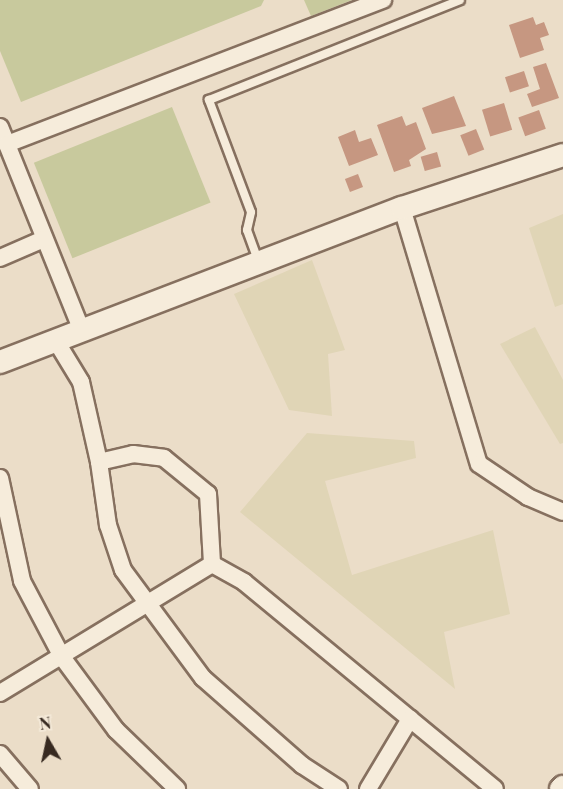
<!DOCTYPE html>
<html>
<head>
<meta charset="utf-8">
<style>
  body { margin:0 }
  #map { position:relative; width:563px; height:789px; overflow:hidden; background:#ebddc8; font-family:"Playfair Display",serif }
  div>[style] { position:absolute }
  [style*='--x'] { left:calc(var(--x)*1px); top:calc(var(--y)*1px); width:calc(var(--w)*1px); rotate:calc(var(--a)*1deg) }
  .farmland>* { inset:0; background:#e0d5b6 }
  .green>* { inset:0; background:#c8c99d; transform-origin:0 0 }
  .building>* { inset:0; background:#c69781; transform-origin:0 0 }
  .roads { filter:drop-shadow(2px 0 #86705f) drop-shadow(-2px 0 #86705f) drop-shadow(0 2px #86705f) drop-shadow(0 -2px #86705f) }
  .lane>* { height:8px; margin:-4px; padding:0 4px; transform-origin:4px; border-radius:4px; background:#f6ecdb }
  .street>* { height:16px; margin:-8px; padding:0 8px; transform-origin:8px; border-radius:8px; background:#f6ecdb }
  .secondary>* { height:22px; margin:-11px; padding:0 11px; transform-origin:11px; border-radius:11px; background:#f6ecdb }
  span { translate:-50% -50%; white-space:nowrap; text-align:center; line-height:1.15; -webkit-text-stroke:5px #f3e8d7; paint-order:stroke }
  .north { position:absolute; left:18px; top:711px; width:60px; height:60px; -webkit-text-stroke:4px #f3e8d7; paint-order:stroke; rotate:351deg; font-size:16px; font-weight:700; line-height:24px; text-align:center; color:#372a21 }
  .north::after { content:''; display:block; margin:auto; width:21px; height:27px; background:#372a21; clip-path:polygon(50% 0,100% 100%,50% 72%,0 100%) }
</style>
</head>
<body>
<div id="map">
  <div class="farmland">
    <div style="clip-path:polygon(563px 214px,563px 304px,555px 307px,529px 228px)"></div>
    <div style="clip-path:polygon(312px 260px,345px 350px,328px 354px,332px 416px,289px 410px,234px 294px)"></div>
    <div style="clip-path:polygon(535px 327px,563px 380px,563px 443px,560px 444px,500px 344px)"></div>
    <div style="clip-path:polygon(307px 433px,414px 441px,416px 458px,325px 481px,352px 575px,493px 530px,510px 614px,444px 632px,455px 689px,240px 512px)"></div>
  </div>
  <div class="green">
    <div style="clip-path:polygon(0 0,264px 0,261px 6px,21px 102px,0 51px)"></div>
    <div style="clip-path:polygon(304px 0,352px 0,311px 16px)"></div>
    <div style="left:172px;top:107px;width:103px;height:149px;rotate:68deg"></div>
  </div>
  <div class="building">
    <div style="clip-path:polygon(533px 17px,536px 25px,544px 22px,549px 35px,540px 38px,544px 50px,520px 58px,509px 25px)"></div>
    <div style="clip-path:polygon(546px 63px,559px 98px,532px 107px,527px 94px,540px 89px,533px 67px)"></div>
    <div style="left:524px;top:71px;width:16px;height:20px;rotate:72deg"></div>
    <div style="clip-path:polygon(454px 96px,466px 126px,432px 134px,422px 108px)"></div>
    <div style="left:504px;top:103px;width:28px;height:23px;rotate:73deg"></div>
    <div style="left:539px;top:110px;width:20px;height:22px;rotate:70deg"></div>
    <div style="clip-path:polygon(402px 116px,406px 126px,416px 122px,426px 149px,409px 160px,411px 166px,394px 172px,377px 125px)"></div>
    <div style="left:476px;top:129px;width:22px;height:17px;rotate:68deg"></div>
    <div style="clip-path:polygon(355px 130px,359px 142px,371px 138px,378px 155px,349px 166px,338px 137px)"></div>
    <div style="left:437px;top:152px;width:15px;height:17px;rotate:74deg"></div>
    <div style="left:358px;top:174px;width:14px;height:14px;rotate:69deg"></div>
  </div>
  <div class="roads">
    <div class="lane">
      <div style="--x:259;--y:263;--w:35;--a:-110"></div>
      <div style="--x:247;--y:230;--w:18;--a:-77"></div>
      <div style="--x:251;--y:212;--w:120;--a:-110.6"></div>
      <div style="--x:209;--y:100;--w:270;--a:-21.7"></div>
    </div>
    <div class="street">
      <div style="--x:0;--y:127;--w:220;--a:68.1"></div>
      <div style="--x:7;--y:144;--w:403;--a:-21"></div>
      <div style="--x:402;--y:208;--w:267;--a:73.3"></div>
      <div style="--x:479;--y:464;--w:59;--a:34"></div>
      <div style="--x:528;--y:497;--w:38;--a:23"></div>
      <div style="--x:0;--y:258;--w:48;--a:-23.4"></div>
      <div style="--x:56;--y:341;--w:48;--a:58.6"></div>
      <div style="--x:81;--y:382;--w:82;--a:77.3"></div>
      <div style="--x:99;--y:462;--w:64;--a:81.9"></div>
      <div style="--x:108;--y:525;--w:47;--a:71.6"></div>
      <div style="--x:123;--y:570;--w:134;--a:53.5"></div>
      <div style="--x:203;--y:678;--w:132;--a:41.3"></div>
      <div style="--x:302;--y:765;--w:44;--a:33"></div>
      <div style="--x:99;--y:462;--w:35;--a:-13"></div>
      <div style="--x:133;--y:454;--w:31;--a:7"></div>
      <div style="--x:164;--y:458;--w:57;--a:39.3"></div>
      <div style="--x:208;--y:494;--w:70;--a:86.7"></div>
      <div style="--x:0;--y:478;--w:105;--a:77.9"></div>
      <div style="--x:22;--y:581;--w:86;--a:62.2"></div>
      <div style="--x:62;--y:657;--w:91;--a:53.5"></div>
      <div style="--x:116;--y:730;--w:85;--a:44"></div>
      <div style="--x:212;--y:564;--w:37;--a:29"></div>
      <div style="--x:244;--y:582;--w:325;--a:39.5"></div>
      <div style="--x:0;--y:693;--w:248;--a:-31.3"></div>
      <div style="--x:0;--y:754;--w:46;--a:49.4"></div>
      <div style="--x:368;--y:789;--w:82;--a:-59"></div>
    </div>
    <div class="secondary">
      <div style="--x:0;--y:362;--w:430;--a:-21"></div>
      <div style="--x:402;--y:208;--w:169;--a:-18.2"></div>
      <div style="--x:561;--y:789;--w:3;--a:-45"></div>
    </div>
  </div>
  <div class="north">N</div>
</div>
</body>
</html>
